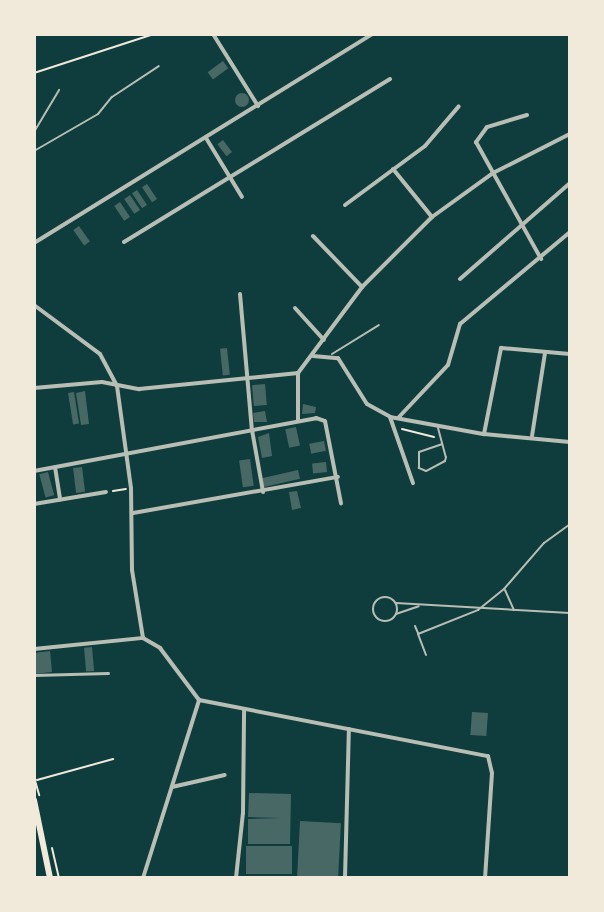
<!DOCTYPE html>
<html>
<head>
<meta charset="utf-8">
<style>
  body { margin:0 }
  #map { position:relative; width:604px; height:912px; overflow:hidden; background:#0f3d3e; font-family:"Archivo Narrow",sans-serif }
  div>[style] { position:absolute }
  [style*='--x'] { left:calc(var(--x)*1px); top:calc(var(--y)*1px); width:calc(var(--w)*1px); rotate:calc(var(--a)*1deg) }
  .building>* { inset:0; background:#486865; transform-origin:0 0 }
  .round { border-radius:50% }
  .path>* { height:2px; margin:-1px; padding:0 1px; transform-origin:1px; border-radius:1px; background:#f1e9da }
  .service>* { height:2px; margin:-1px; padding:0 1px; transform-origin:1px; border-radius:1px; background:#b8beb3 }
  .service>.ring { margin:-1px; padding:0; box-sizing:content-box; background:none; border:2px solid #b8beb3; border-radius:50% }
  .pedestrian>* { height:3px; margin:-1.5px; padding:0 1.5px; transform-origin:1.5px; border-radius:1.5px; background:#b8beb3 }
  .minor>* { height:4px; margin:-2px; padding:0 2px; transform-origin:2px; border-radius:2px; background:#b8beb3 }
  .primary>* { height:6px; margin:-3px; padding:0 3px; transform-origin:3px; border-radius:3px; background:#f1e9da }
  span { translate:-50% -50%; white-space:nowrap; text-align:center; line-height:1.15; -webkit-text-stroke:6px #f1e9da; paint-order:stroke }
  .frame { position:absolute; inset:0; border:36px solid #f1e9da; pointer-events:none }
</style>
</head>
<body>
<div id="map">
  <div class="building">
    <div style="left:223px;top:61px;width:9px;height:19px;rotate:54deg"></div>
    <div class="round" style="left:235px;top:93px;width:14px;height:14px"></div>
    <div style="left:223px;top:140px;width:15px;height:7px;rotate:53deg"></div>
    <div style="left:147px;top:184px;width:18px;height:6px;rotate:56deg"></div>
    <div style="left:137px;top:190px;width:18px;height:6px;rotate:56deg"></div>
    <div style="left:130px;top:195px;width:18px;height:7px;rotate:56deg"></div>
    <div style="left:120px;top:202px;width:18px;height:7px;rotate:56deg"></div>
    <div style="left:79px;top:226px;width:19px;height:7px;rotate:55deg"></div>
    <div style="left:227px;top:348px;width:27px;height:7px;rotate:84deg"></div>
    <div style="left:265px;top:384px;width:21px;height:13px;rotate:85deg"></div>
    <div style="clip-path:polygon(85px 391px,89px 424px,81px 425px,76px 393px)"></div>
    <div style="left:74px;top:392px;width:32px;height:6px;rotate:81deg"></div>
    <div style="clip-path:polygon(303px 404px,316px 407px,315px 413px,302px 414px)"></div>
    <div style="clip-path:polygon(265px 411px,267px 422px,254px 422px,253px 413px)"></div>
    <div style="left:296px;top:427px;width:19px;height:11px;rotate:78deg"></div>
    <div style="clip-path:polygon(269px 433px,272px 456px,262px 458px,258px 437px)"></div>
    <div style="left:324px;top:441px;width:10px;height:15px;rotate:79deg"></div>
    <div style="left:250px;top:459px;width:27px;height:11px;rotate:82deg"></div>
    <div style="left:326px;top:462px;width:10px;height:14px;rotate:84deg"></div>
    <div style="left:82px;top:467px;width:25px;height:9px;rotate:83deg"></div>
    <div style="left:298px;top:470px;width:9px;height:37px;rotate:77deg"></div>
    <div style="left:48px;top:472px;width:24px;height:9px;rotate:75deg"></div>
    <div style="clip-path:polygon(297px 491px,301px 508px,292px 510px,289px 492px)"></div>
    <div style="left:92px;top:647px;width:24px;height:8px;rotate:85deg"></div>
    <div style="clip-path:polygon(50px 651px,52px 672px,34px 674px,34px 653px)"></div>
    <div style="left:472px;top:712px;width:16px;height:23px;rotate:4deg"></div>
    <div style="clip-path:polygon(249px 793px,291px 794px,290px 844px,248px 844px,248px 819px,281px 818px,248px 817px)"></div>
    <div style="left:300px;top:821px;width:41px;height:57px;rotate:3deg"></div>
    <div style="left:246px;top:846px;width:46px;height:28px"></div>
  </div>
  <div class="path">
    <div style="--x:34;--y:73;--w:126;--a:-18"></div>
    <div style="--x:402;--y:429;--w:33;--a:14"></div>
    <div style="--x:113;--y:491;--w:13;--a:-9"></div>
    <div style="--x:34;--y:777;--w:19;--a:74"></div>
    <div style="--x:37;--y:780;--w:79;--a:-15.4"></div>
    <div style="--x:52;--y:848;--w:31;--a:77"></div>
  </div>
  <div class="service">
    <div style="--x:34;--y:132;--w:49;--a:-59.2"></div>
    <div style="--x:34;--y:151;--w:74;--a:-30"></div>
    <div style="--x:98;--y:114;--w:22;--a:-51"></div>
    <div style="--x:112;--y:97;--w:56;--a:-33.4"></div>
    <div style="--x:332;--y:354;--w:55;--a:-31.7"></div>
    <div style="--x:438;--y:428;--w:30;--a:75"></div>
    <div style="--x:446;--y:457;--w:4;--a:104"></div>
    <div style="--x:445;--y:461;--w:21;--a:152"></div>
    <div style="--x:426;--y:471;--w:8;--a:-157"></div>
    <div style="--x:419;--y:468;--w:16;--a:-90"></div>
    <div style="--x:419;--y:452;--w:24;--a:-19"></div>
    <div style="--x:505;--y:590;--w:22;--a:66"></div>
    <div class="ring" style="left:373px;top:597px;width:22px;height:22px"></div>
    <div style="--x:396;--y:603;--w:174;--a:3.3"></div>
    <div style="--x:396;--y:614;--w:24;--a:-19"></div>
    <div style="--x:415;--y:626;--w:8;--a:67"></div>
    <div style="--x:426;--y:655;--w:22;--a:-111"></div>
    <div style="--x:418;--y:634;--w:65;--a:-21.8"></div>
    <div style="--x:478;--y:610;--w:33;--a:-39"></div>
    <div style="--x:504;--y:589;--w:61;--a:-49"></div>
    <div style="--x:544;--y:543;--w:32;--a:-36"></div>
  </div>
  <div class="pedestrian">
    <div style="--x:34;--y:675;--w:74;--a:-1.5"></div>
  </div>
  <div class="minor">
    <div style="--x:213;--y:34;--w:85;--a:58"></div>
    <div style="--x:527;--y:115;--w:42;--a:163.3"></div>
    <div style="--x:487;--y:127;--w:19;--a:126"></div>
    <div style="--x:476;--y:142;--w:134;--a:60.9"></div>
    <div style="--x:206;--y:138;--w:69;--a:58.6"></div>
    <div style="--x:393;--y:169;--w:62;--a:50.9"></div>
    <div style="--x:345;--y:205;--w:99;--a:-36.4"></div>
    <div style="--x:425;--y:146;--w:52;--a:-49.6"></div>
    <div style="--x:313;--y:236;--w:71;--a:46.1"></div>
    <div style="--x:124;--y:242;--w:312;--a:-31.5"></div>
    <div style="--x:34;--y:243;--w:397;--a:-31.7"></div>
    <div style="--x:460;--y:279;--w:146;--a:-41.1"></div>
    <div style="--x:240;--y:294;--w:137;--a:85"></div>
    <div style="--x:252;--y:430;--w:63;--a:79.9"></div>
    <div style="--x:34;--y:305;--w:82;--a:36.6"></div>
    <div style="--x:100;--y:354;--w:36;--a:62"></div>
    <div style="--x:117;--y:386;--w:103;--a:82.2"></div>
    <div style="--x:131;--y:488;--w:82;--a:89.3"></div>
    <div style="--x:132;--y:570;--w:69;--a:80.8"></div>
    <div style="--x:295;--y:308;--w:43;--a:47.8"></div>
    <div style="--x:313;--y:356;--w:25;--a:5"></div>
    <div style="--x:338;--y:358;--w:54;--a:57.8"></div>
    <div style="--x:367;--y:404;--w:26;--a:29"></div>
    <div style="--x:390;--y:417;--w:96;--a:10.3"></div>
    <div style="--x:484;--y:434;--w:86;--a:5.3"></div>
    <div style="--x:298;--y:373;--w:107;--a:-53.3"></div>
    <div style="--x:362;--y:287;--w:99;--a:-45"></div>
    <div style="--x:432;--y:217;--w:75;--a:-35.8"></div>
    <div style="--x:493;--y:173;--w:86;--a:-26.9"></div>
    <div style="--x:298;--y:373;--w:47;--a:90"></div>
    <div style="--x:34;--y:388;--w:68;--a:-5"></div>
    <div style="--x:102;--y:382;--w:38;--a:11"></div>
    <div style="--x:139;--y:389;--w:160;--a:-5.7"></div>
    <div style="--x:390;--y:417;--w:70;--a:70.8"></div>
    <div style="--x:398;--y:418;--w:73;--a:-46.7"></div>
    <div style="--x:448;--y:365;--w:43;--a:-73.7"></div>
    <div style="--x:460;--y:324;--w:143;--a:-39.9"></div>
    <div style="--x:484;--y:434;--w:88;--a:-78.8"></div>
    <div style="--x:501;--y:348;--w:69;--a:5"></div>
    <div style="--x:532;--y:436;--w:84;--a:-81.1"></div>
    <div style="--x:55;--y:467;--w:33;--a:81"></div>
    <div style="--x:34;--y:471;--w:287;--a:-10.6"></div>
    <div style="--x:316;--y:418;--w:9;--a:18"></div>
    <div style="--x:325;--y:421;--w:84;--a:79"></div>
    <div style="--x:34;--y:504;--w:73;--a:-9.5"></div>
    <div style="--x:133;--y:513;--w:208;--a:-10"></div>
    <div style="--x:34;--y:649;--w:110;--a:-5.8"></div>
    <div style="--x:143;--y:638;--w:20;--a:30"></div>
    <div style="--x:160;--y:648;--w:65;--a:53.1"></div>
    <div style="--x:199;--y:700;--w:294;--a:11"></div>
    <div style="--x:488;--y:756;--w:17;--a:77"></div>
    <div style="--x:492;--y:773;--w:105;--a:93.8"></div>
    <div style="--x:172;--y:787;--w:54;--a:-12.8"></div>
    <div style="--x:143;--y:878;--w:187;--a:-72.5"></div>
    <div style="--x:236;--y:878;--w:65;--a:-83.9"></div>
    <div style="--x:243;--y:813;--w:104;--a:-89.4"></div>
    <div style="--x:345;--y:878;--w:149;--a:-88.5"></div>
  </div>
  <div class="primary">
    <div style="--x:34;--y:800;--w:80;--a:78.4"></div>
  </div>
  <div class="frame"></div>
</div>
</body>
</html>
